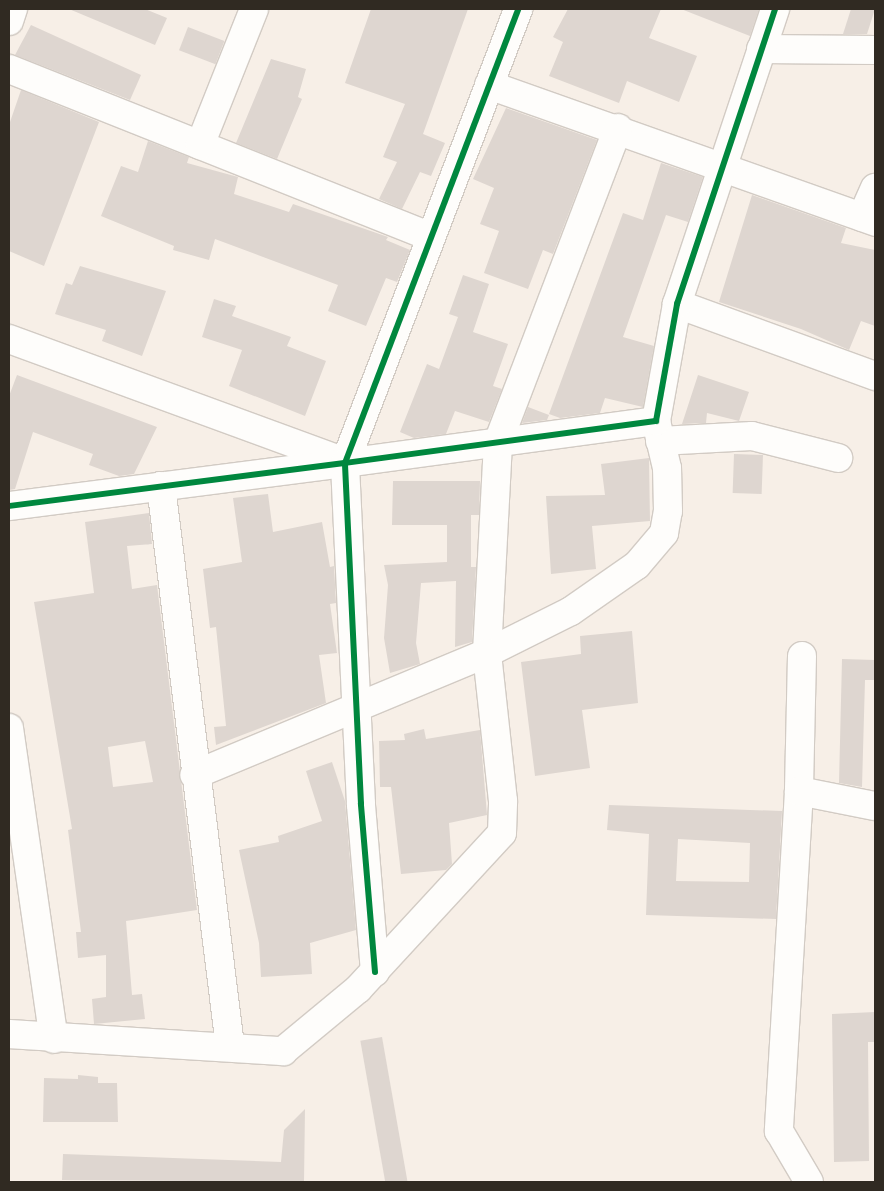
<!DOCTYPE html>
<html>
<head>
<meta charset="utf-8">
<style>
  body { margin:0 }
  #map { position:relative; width:884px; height:1191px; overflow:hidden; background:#f7efe7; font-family:Overpass,sans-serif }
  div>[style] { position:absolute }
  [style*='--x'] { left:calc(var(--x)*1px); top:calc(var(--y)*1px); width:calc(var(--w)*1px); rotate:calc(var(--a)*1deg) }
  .building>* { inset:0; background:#ded6d0; transform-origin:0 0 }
  .roads { filter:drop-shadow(1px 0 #d2cbc4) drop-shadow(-1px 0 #d2cbc4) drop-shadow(0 1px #d2cbc4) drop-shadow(0 -1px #d2cbc4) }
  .minor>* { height:28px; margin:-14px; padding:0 14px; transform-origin:14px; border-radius:14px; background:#fefdfb }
  .cycleway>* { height:6px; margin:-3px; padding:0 3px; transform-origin:3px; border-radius:3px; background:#00873e }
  span { translate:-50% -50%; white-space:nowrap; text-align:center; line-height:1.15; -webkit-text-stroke:4.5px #fff; paint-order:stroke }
  .frame { position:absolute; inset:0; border:10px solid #302a22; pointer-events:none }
</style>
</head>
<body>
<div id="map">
  <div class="building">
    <div style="clip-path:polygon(69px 9px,145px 9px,167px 18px,155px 45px)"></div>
    <div style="clip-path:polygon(371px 9px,468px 9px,423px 134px,445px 143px,431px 176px,420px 172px,402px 209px,379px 199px,397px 162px,383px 157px,405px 104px,345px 83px)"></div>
    <div style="clip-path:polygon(568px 9px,661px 9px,649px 38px,697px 56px,679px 102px,627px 81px,619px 103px,549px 76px,563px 42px,553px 37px)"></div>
    <div style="clip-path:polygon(681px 9px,759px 9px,750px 36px)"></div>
    <div style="clip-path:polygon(851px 9px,875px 9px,867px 34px,843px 34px)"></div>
    <div style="clip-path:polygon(31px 25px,141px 75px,130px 100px,15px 55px)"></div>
    <div style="left:188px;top:27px;width:39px;height:25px;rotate:21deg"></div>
    <div style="clip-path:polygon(271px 59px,306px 69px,298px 97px,302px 99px,277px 159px,236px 143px)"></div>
    <div style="clip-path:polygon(21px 90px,99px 122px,44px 266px,9px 251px,9px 125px)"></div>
    <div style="clip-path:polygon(506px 108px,597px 140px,553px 254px,543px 250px,528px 289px,484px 273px,499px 231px,480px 224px,494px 188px,473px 179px)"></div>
    <div style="clip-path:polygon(148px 141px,189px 157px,187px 163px,238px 177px,234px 194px,289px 212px,293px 204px,388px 237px,386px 240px,410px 250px,397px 282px,386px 278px,366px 326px,328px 311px,338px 285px,215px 239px,209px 260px,173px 250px,174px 246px,101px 216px,121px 166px,138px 172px)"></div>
    <div style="clip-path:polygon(661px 163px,703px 177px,688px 222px,666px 215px,623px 337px,654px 346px,643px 407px,605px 398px,600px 413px,560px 418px,549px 414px,623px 213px,643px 220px)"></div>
    <div style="clip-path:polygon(752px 195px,846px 228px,841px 243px,875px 250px,875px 326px,861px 321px,849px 350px,801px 329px,719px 302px)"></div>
    <div style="clip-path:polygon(80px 266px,166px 291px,142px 356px,102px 341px,106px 330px,55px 314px,66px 283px,72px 285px)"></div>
    <div style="clip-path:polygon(463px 275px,489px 284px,473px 332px,508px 344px,493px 386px,502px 389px,489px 422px,455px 411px,446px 434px,414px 438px,400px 432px,427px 364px,439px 369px,458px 317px,449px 314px)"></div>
    <div style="clip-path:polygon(214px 299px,236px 306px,232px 316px,291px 337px,287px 346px,326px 361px,305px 416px,229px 386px,242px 350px,202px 337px)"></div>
    <div style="clip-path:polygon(17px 375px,157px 427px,134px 474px,119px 476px,89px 465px,93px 454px,33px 432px,15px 489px,9px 490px,9px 396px)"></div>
    <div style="clip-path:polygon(698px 375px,749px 392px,739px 421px,707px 413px,706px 423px,682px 424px)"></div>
    <div style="clip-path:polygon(528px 407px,549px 415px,547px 420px,522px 423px)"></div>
    <div style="left:734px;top:454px;width:29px;height:39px;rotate:2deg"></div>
    <div style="clip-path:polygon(649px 458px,650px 521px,592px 526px,596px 569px,551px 574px,546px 496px,605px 495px,601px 464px)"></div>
    <div style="clip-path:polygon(393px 481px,480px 481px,479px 515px,471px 515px,471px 567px,476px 567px,472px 642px,455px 647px,456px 581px,421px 583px,416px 643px,420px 664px,390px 673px,384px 638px,388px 585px,384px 565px,447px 562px,447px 525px,392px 525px)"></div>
    <div style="clip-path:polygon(268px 494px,273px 532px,322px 522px,330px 567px,334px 566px,336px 603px,330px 604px,337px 653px,319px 655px,326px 703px,216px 745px,214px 727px,226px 726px,216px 627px,210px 628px,203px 569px,242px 562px,233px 498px)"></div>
    <div style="clip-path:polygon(evenodd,149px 513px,152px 544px,127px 546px,132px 589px,157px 585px,197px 910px,126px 921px,132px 995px,142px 994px,145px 1019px,94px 1024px,92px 999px,106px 997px,106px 955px,78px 958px,76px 932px,81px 932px,68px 830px,72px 829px,34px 602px,94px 593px,85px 522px,149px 513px,145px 741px,153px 782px,113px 787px,108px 747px,145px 741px)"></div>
    <div style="clip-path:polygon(632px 631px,638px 703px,582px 710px,590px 768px,535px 776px,521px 662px,581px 654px,580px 636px)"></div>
    <div style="clip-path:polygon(842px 659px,875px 660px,875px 680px,865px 680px,862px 787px,839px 783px)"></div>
    <div style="clip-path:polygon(424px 729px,426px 739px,480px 730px,487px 815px,449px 823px,452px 864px,446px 870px,401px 874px,391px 787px,380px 787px,379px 741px,405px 740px,404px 734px)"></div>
    <div style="clip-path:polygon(332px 762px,345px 801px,356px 930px,310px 943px,312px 974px,261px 977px,259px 943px,239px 850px,279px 842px,278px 836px,322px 821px,306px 771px)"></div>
    <div style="clip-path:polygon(evenodd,609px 805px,782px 811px,776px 919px,646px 915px,649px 834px,607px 830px,609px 805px,678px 839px,750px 843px,749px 882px,676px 881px,678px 839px)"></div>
    <div style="clip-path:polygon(875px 1012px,875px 1042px,868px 1042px,869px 1161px,834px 1162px,832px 1014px)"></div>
    <div style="left:382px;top:1037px;width:147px;height:22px;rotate:80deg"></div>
    <div style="clip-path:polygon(78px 1075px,98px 1077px,98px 1083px,117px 1083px,118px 1122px,43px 1122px,44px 1078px,78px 1079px)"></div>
    <div style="clip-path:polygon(305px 1109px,304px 1182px,62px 1180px,63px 1154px,281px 1162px,284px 1130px)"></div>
  </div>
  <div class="roads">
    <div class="minor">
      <div style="--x:9;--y:21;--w:13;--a:-72"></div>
      <div style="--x:761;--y:49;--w:114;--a:0.5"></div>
      <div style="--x:9;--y:69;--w:454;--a:21.7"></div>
      <div style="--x:489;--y:85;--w:410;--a:19.5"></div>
      <div style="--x:618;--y:128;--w:337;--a:110.9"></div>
      <div style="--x:498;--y:443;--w:210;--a:93"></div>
      <div style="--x:487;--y:653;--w:94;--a:-26.6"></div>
      <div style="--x:571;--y:611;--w:80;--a:-34.9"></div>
      <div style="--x:637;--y:565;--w:42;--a:-49.8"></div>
      <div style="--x:664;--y:533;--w:22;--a:-80"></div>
      <div style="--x:668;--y:511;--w:43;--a:-91.3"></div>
      <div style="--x:667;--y:468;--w:48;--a:-103.2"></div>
      <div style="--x:200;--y:145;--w:146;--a:-68.3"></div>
      <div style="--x:862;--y:217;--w:32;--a:-66"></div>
      <div style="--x:677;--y:304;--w:211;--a:20"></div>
      <div style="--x:9;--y:339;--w:355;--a:20.1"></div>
      <div style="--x:660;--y:441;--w:92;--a:-3.1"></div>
      <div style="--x:752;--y:436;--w:89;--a:14.3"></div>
      <div style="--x:161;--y:486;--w:564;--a:82.98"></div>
      <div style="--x:9;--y:506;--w:339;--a:-7.3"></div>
      <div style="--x:345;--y:463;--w:486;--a:-69.1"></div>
      <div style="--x:802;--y:656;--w:135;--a:91.3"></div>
      <div style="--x:799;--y:791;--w:341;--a:93.4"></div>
      <div style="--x:779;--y:1131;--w:59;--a:59.5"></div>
      <div style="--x:9;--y:728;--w:314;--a:81.8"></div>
      <div style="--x:799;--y:791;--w:77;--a:11.2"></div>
      <div style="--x:375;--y:972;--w:169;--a:-94.8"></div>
      <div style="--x:361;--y:804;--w:341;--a:-92.7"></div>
      <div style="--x:345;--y:463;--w:314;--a:-7.7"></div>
      <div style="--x:656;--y:421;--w:119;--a:-79.8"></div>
      <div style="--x:677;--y:304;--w:311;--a:-71.6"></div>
      <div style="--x:9;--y:1034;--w:275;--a:3.6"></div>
      <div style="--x:283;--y:1051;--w:97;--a:-39.6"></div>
      <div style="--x:358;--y:989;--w:212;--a:-47.3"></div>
      <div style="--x:502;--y:833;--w:32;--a:-88"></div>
      <div style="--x:503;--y:801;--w:149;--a:-96.2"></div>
      <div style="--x:487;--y:653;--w:317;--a:157.4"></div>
    </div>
  </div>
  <div class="cycleway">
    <div style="--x:9;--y:506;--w:339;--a:-7.3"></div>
    <div style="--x:345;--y:463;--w:486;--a:-69.1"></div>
    <div style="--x:375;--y:972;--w:169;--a:-94.8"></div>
    <div style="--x:361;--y:804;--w:341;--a:-92.7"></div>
    <div style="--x:345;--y:463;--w:314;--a:-7.7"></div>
    <div style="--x:656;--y:421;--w:119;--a:-79.8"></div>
    <div style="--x:677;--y:304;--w:311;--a:-71.6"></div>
  </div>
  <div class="frame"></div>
</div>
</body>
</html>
